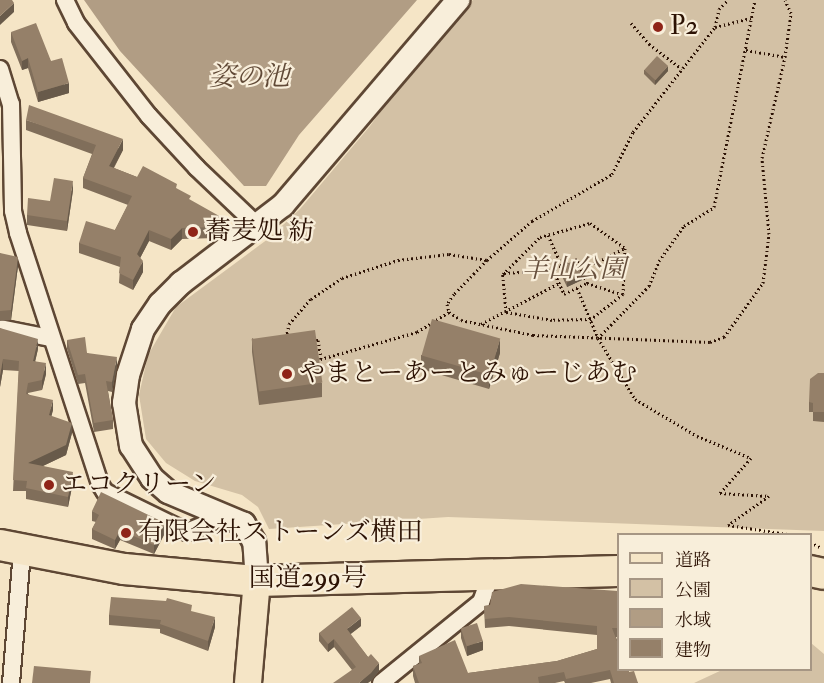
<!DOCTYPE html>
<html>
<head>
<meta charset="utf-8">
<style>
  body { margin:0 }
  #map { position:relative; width:824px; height:683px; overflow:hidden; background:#f5e5c6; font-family:"IM FELL Double Pica","Noto Serif JP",serif }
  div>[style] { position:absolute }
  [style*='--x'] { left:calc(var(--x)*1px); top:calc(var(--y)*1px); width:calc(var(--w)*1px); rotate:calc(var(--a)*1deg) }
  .green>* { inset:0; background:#d3c1a5 }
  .water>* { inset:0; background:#b19d84 }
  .path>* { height:3px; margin-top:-1.5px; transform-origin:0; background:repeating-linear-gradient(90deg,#2c1204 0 1.5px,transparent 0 4.5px) }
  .roads { filter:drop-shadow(2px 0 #5e4734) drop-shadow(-2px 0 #5e4734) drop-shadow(0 2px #5e4734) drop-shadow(0 -2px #5e4734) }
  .street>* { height:16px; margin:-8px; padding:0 8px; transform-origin:8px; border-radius:8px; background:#f8eeda }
  .secondary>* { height:22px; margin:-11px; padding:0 11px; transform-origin:11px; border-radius:11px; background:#f8eeda }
  .primary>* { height:26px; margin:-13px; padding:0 13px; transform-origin:13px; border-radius:13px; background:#f5e5c6 }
  .highway>* { height:30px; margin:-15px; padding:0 15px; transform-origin:15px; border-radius:15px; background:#f5e5c6 }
  .wall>* { inset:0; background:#806e5a }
  .shaded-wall>* { inset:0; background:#685a4a }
  .building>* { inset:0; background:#958069; transform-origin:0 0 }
  .dots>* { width:16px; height:16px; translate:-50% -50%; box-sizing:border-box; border:3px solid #f8eeda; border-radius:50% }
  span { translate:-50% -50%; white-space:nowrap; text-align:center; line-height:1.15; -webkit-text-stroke:4.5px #f8eeda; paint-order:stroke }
  .poi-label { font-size:26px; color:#2c1204 }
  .left { translate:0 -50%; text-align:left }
  .park-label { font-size:26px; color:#664f3c; font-style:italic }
  .street-label { font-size:26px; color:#2c1204 }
  .water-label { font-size:27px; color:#614a37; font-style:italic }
  .legend { position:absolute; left:617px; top:533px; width:195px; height:138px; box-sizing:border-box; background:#f8eeda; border:2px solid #a69684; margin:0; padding:8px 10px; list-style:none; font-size:18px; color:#2c1204 }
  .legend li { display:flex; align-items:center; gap:12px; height:30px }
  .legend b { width:30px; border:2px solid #a69684 }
</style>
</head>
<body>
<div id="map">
  <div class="green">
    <div style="clip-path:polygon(473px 0,824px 0,824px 531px,448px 517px,269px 529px,258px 507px,242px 495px,195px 481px,166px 463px,146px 439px,139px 395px,148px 355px,176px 307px,268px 239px,300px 209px,370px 126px,414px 65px)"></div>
    <div style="clip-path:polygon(811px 643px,824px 654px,824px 683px,694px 683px,722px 670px,810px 670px)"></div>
  </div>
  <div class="water">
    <div style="clip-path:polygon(84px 0,417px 0,299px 135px,266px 186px,244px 186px,120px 51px)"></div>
  </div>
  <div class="path">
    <div style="--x:631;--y:23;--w:28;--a:49"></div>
    <div style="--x:649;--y:44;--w:41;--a:37.1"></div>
    <div style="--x:715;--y:27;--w:18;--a:-77"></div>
    <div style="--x:719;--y:9;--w:13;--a:-45"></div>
    <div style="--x:746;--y:50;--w:40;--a:10"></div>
    <div style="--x:590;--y:223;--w:43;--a:35.5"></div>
    <div style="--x:625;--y:248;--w:46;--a:92.5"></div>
    <div style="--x:623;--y:294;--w:41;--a:142"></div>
    <div style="--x:591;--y:319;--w:39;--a:179"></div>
    <div style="--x:552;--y:320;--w:47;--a:-170.1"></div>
    <div style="--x:506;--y:312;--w:38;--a:-95"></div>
    <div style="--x:503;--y:274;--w:52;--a:-45"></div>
    <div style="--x:540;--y:237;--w:52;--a:-15.6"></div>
    <div style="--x:548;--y:235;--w:34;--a:66"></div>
    <div style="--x:449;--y:254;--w:38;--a:9"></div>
    <div style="--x:487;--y:260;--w:47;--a:134.1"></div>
    <div style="--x:454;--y:294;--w:12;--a:125"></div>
    <div style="--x:447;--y:304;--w:8;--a:76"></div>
    <div style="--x:449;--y:312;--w:38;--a:148"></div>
    <div style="--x:417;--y:332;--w:100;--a:164.3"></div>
    <div style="--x:321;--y:359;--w:19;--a:-99"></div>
    <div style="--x:318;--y:340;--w:33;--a:177"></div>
    <div style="--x:285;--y:342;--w:18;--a:-77"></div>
    <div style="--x:289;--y:324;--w:33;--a:-49"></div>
    <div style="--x:311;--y:299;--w:37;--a:-34"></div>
    <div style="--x:342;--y:278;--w:59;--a:-17.8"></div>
    <div style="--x:398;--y:260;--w:51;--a:-6.7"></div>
    <div style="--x:487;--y:260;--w:60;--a:-40.9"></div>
    <div style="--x:532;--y:221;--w:93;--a:-30.4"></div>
    <div style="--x:612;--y:174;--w:47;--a:-63.4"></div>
    <div style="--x:633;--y:132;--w:133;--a:-52"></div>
    <div style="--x:715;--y:27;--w:37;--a:-14"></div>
    <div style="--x:582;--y:270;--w:48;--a:-27.1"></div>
    <div style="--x:504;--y:273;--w:49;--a:-3.5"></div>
    <div style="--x:587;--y:283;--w:26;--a:-113"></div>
    <div style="--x:577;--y:259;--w:26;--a:155"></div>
    <div style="--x:553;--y:270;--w:26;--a:65"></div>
    <div style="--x:564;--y:294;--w:25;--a:-26"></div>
    <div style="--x:587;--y:283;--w:36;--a:18"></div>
    <div style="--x:577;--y:288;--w:54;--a:67.2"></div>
    <div style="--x:598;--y:338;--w:73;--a:-45.6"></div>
    <div style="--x:649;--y:286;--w:27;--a:-68"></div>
    <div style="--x:659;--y:261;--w:43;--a:-54.5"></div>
    <div style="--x:684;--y:226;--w:36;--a:-32"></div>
    <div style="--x:714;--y:207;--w:211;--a:-78.8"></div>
    <div style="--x:449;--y:312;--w:14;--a:34"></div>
    <div style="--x:461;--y:320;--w:74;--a:11.8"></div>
    <div style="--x:533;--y:335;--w:177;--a:2.3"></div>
    <div style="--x:710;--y:342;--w:15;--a:-20"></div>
    <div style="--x:724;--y:337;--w:67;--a:-54.2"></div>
    <div style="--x:763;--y:283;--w:49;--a:-83"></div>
    <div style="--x:769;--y:234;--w:76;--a:-95.3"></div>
    <div style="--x:762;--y:158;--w:104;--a:-77.2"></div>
    <div style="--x:785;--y:57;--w:44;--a:-82.2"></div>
    <div style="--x:791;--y:13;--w:14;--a:-115"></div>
    <div style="--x:481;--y:324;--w:88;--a:-27.7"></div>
    <div style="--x:598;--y:338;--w:71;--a:58.8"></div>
    <div style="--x:635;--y:399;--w:72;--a:30.8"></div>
    <div style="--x:697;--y:436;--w:58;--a:22.2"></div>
    <div style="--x:751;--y:458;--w:47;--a:131.5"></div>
    <div style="--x:720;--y:493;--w:49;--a:3.5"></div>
    <div style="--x:769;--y:496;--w:50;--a:144.7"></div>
    <div style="--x:728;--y:525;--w:60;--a:8.7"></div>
    <div style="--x:810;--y:542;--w:13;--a:27"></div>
  </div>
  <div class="roads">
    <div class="street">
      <div style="--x:65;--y:0;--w:25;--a:64"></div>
      <div style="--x:76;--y:23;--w:118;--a:51.9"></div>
      <div style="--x:149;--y:116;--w:71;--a:47.3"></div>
      <div style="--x:197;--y:168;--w:84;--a:43.6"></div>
      <div style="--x:0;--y:69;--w:37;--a:73"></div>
      <div style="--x:11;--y:104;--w:107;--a:88.9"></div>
      <div style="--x:13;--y:211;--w:23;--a:77"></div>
      <div style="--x:18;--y:233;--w:264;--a:71.9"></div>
      <div style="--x:100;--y:484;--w:9;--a:58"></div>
      <div style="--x:105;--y:492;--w:91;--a:26"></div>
      <div style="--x:187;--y:532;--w:44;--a:-22.5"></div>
      <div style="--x:0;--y:328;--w:51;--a:11.3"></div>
      <div style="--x:11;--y:683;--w:132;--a:-85.2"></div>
      <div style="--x:381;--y:683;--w:129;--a:-39"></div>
      <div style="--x:481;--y:602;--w:29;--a:-70"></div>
    </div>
    <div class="secondary">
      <div style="--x:257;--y:581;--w:39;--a:-94"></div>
      <div style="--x:254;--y:542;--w:21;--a:-119"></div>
      <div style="--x:244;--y:524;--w:82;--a:-157.2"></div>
      <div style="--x:168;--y:492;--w:21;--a:-139"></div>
      <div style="--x:152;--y:478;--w:38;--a:-123"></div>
      <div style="--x:131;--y:446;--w:44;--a:-99.2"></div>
      <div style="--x:124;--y:403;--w:28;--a:-82"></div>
      <div style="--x:128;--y:375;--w:48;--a:-71.9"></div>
      <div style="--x:143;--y:329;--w:30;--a:-56"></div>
      <div style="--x:160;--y:304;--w:30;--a:-45"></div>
      <div style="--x:181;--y:283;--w:128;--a:-37.4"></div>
      <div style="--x:283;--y:205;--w:270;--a:-49.5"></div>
    </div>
    <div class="primary">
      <div style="--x:248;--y:683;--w:102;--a:-85"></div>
    </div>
    <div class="highway">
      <div style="--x:0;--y:545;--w:126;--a:11"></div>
      <div style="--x:124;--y:569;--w:134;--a:5.2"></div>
      <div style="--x:257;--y:581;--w:361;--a:-1.6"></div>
      <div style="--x:810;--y:571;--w:14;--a:12"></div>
    </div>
  </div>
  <div class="wall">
    <div style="clip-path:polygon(11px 32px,51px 61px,69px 93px,38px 102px,28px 68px,22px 70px,11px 42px)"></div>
    <div style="clip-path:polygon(644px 70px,668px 71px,655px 85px,644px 74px)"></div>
    <div style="clip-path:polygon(26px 120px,123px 150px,114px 168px,137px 177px,177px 189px,221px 228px,216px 238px,182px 239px,171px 250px,149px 241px,140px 258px,143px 272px,133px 290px,119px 283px,120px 267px,79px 253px,79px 243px,115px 230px,128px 205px,83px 188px,83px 178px,92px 154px,26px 130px)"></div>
    <div style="clip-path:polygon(73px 190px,67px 231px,27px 225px,27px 215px,50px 201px)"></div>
    <div style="clip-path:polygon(0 253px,18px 266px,11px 320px,0 321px)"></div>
    <div style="clip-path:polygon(560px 267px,582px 280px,567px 287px,560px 272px)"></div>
    <div style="clip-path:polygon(0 328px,38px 349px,35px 361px,46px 374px,42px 390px,28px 393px,28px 394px,53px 410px,51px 416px,72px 433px,66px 455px,43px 466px,73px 482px,68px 507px,26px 499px,26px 491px,13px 491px,19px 371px,3px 370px,0 387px)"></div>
    <div style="clip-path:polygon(252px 338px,322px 383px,322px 397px,259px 405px,252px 352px)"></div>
    <div style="clip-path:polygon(67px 340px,87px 353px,117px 366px,112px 392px,108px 391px,113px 420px,113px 429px,94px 432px,85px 383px,78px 384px,67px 349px)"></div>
    <div style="clip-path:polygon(500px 353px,489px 389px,421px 369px,421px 355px)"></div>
    <div style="clip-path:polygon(824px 373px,824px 422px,813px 421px,813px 412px,809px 412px,809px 402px)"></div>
    <div style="clip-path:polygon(92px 511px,165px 533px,154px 554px,120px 540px,115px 549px,92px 539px,92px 529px,96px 522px,92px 521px)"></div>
    <div style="clip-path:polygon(618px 591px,618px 637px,616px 637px,629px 672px,638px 683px,611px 683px,610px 679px,591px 683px,565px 683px,564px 681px,555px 683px,415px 683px,413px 676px,413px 666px,419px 664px,419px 656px,468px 673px,557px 661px,597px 649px,597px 635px,509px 626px,485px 628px,484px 606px)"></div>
    <div style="clip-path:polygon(192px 612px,215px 627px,208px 651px,160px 633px,160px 629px,109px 625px,109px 615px)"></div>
    <div style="clip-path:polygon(361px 626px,350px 634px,379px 671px,371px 681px,352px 670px,334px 647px,328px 652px,319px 641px,319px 633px)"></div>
    <div style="clip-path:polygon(461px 629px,483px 650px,467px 656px,461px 638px)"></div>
  </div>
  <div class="shaded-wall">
    <div style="clip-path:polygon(14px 3px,14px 12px,0 25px,0 16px)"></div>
    <div style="clip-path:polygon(28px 58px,28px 68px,22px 70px,22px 61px)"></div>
    <div style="clip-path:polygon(668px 66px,668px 71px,655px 85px,655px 80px)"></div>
    <div style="clip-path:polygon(69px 83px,69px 93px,38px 102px,38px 92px)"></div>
    <div style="clip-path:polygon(123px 139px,123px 150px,109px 176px,109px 166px)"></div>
    <div style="clip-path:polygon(73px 181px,73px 190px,67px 231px,67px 221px)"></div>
    <div style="clip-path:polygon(221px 217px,221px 228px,216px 238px,216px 227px)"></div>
    <div style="clip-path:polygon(182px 228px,182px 239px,171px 250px,171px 239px)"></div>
    <div style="clip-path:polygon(149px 230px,149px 241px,137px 264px,137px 254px)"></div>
    <div style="clip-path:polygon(18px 257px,18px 266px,11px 320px,11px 310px)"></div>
    <div style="clip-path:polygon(143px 261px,143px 272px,133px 290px,133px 280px)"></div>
    <div style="clip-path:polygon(582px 275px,582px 280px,567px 287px,567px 282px)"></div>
    <div style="clip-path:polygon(38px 339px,38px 349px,33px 371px,33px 361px)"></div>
    <div style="clip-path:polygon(500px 339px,500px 353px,489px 389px,489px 376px)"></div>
    <div style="clip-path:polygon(117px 357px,117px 366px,112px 392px,112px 382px)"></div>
    <div style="clip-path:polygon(3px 359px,3px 370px,0 387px,0 376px)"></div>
    <div style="clip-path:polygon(46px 363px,46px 374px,42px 390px,42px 380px)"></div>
    <div style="clip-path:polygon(53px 400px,53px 410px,49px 426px,49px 415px)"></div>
    <div style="clip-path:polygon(72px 423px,72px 433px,66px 455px,28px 473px,28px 463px)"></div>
    <div style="clip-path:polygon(73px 472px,73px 482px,68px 507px,68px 497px)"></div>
    <div style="clip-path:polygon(165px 523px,165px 533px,154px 554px,154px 545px)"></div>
    <div style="clip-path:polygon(120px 530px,120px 540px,115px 549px,115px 540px)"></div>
    <div style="clip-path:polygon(215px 617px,215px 627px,208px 651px,208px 641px)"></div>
    <div style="clip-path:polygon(361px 618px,361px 626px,347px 637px,347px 629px)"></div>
    <div style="clip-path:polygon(334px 639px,334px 647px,328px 652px,328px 644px)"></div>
    <div style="clip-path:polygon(483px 641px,483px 650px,467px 656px,467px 646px)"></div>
    <div style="clip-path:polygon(379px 663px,379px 671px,371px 681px,368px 683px,359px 683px)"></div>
  </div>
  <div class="building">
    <div style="clip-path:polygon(0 0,12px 0,14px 3px,0 16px)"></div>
    <div style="clip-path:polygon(36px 23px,51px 61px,62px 58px,69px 83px,38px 92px,28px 58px,22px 61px,11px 32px)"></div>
    <div style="left:657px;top:56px;width:15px;height:19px;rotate:42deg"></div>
    <div style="clip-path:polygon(29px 105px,123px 139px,109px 166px,137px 177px,143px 166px,177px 184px,176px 188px,191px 196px,189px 199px,221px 217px,216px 227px,182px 228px,171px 239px,149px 230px,137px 254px,143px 261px,133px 280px,119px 273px,121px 257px,79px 243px,86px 221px,115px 230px,132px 196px,83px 178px,96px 145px,26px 120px)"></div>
    <div style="clip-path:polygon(54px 178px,73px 181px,67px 221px,27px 215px,28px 198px,50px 201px)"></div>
    <div style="clip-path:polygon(0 253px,18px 257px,11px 310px,0 311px)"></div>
    <div style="left:575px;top:260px;width:17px;height:17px;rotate:65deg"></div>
    <div style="left:432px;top:319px;width:71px;height:38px;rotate:16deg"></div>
    <div style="clip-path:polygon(0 328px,38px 339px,33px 361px,46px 363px,42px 380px,28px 383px,26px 394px,53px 400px,49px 415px,72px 423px,66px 445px,28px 463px,73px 472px,68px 497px,26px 488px,27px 481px,13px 480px,19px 361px,3px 359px,0 376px)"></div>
    <div style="left:315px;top:330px;width:53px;height:64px;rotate:82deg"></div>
    <div style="clip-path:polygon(85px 337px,87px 353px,117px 357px,112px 382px,106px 381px,113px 420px,94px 423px,85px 374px,78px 375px,67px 340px)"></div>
    <div style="clip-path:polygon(818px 373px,824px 373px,824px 412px,813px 412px,813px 403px,809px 402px,810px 379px)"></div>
    <div style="clip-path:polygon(101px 492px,165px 523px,154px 545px,120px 530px,115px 540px,92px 529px,99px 515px,92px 511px)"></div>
    <div style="clip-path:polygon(521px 584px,618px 591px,618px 628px,612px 628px,618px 644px,618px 669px,628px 669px,629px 672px,634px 671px,638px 683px,614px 683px,610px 670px,566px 679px,564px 672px,538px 677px,539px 683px,419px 683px,413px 666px,422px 663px,419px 656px,455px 640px,468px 673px,557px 661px,597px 649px,597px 626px,509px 617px,485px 619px,484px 606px,490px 605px,492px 592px)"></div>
    <div style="clip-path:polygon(111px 597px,166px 601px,167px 598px,192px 605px,191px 611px,215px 617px,208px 641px,160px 624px,161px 620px,109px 615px)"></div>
    <div style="clip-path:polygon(352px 607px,361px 618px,347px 629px,368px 657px,371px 654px,379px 663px,371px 673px,359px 683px,333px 683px,356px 667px,334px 639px,328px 644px,319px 633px)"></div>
    <div style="left:477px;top:623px;width:19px;height:17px;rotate:72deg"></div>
    <div style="clip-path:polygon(34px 666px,91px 671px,90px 683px,32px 683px)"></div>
  </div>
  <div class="dots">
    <div style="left:658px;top:27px;background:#8f2418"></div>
    <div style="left:193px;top:232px;background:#8f2418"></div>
    <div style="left:287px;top:374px;background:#8f2418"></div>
    <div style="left:49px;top:485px;background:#8f2418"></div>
    <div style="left:126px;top:533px;background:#8f2418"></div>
  </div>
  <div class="poi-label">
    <span class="left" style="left:670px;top:27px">P2</span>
    <span class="left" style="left:205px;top:232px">蕎麦処 紡</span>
    <span class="left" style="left:299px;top:374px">やまとーあーとみゅーじあむ</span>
    <span class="left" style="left:61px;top:485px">エコクリーン</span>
    <span class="left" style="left:138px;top:533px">有限会社ストーンズ横田</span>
  </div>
  <div class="park-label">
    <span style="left:574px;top:270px">羊山公園</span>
  </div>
  <div class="street-label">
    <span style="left:308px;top:579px">国道299号</span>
  </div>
  <div class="water-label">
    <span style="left:249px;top:77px">姿の池</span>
  </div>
  <ul class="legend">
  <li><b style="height:8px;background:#f5e5c6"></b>道路</li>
  <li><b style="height:16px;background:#d3c1a5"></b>公園</li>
  <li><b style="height:16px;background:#b19d84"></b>水域</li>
  <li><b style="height:16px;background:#958069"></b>建物</li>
  </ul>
</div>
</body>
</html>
